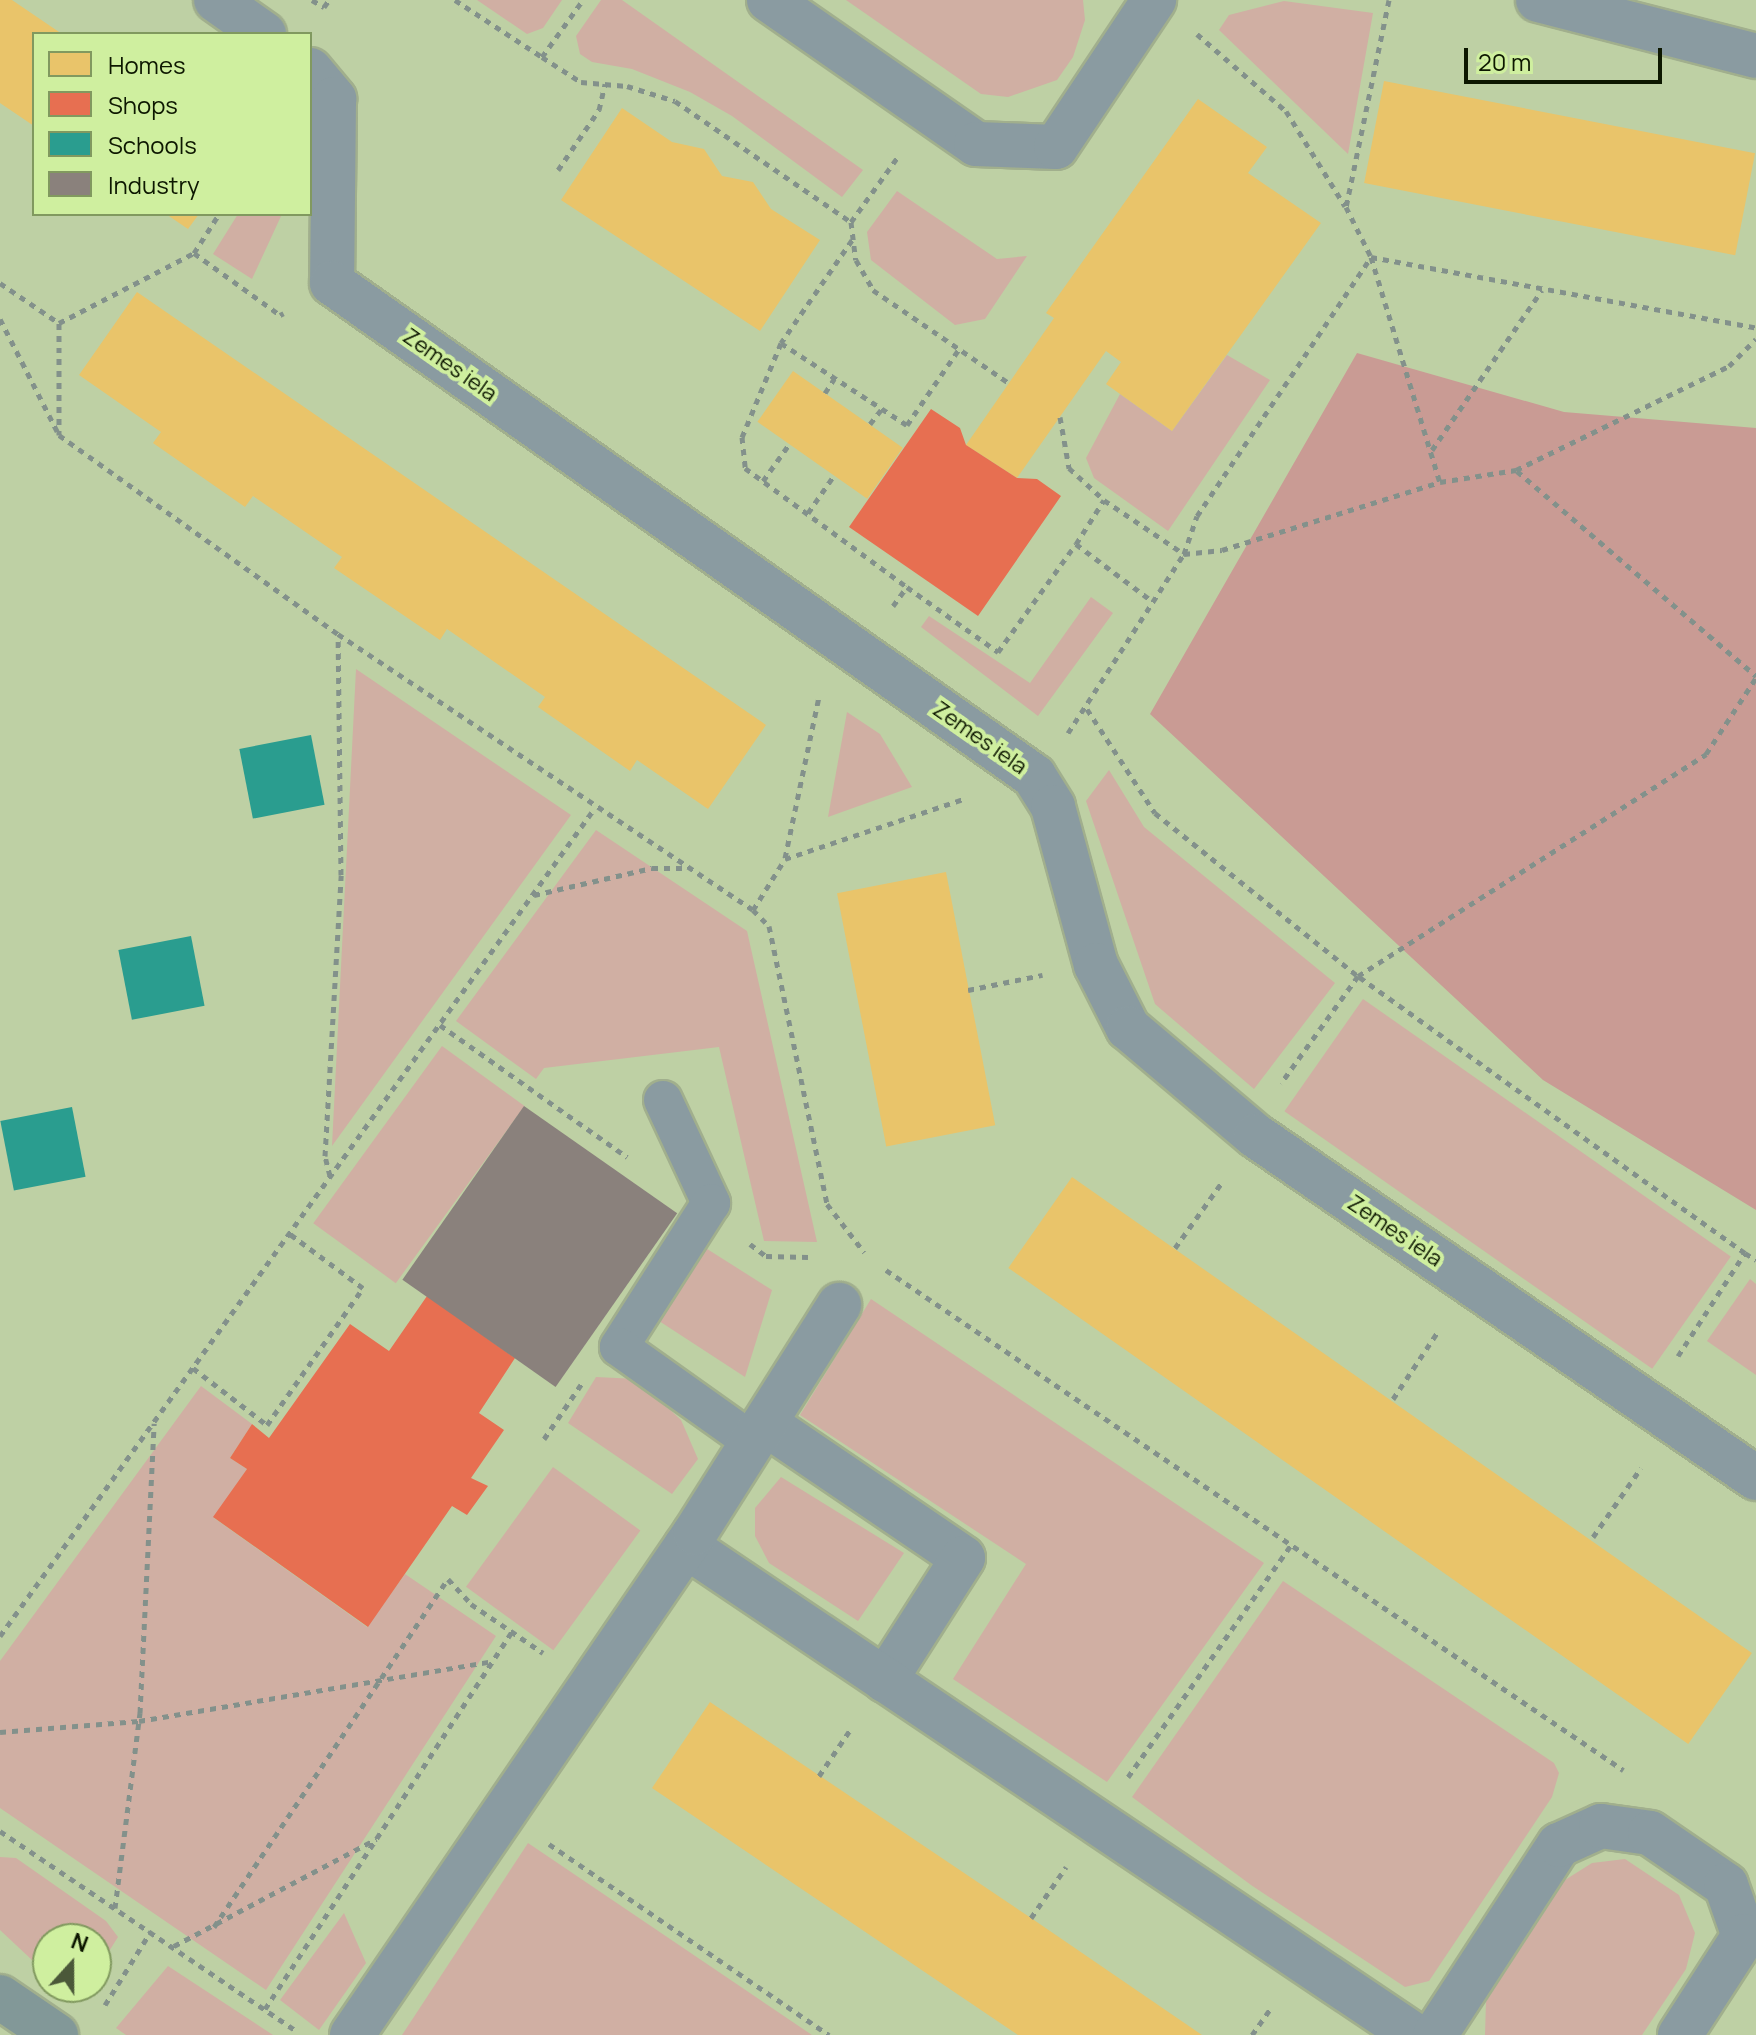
<!DOCTYPE html>
<html>
<head>
<meta charset="utf-8">
<style>
  body { margin:0 }
  #map { position:relative; width:1756px; height:2035px; overflow:hidden; background:#bed0a4; font-family:Manrope,sans-serif }
  div>[style] { position:absolute }
  [style*='--x'] { left:calc(var(--x)*1px); top:calc(var(--y)*1px); width:calc(var(--w)*1px); rotate:calc(var(--a)*1deg) }
  .green>* { inset:0; background:#d0afa3; transform-origin:0 0 }
  .forest>* { inset:0; background:#c99b94 }
  .homes>* { inset:0; background:#e9c46a; transform-origin:0 0 }
  .shops>* { inset:0; background:#e76f51 }
  .schools>* { inset:0; background:#2a9d8f; transform-origin:0 0 }
  .industry>* { inset:0; background:#8a817c; transform-origin:0 0 }
  .path>* { height:5px; margin-top:-2.5px; transform-origin:0; background:repeating-linear-gradient(90deg,#83918b 0 6px,transparent 0 12px) }
  .roads { filter:drop-shadow(2px 0 #a1af8d) drop-shadow(-2px 0 #a1af8d) drop-shadow(0 2px #a1af8d) drop-shadow(0 -2px #a1af8d) }
  .lane>* { height:38px; margin:-19px; padding:0 19px; transform-origin:19px; border-radius:19px; background:#8a9ba1 }
  .street>* { height:44px; margin:-22px; padding:0 22px; transform-origin:22px; border-radius:22px; background:#8a9ba1 }
  .secondary>* { height:44px; margin:-22px; padding:0 22px; transform-origin:22px; border-radius:22px; background:#829898 }
  span { translate:-50% -50%; white-space:nowrap; text-align:center; line-height:1.15; -webkit-text-stroke:8px #cfef9f; paint-order:stroke }
  .street-label { font-size:22px; color:#0d1700 }
  .legend { position:absolute; left:32px; top:32px; width:280px; height:184px; box-sizing:border-box; background:#cfef9f; border:2px solid #81995f; margin:0; padding:10px 14px; list-style:none; font-size:24px; color:#0d1700 }
  .legend li { display:flex; align-items:center; gap:16px; height:40px }
  .legend b { width:40px; border:2px solid #81995f }
  .north { position:absolute; left:32px; top:1923px; width:80px; height:80px; box-sizing:border-box; background:#cfef9f; border:2px solid #81995f; border-radius:50%; rotate:21deg; font-size:22px; font-weight:700; line-height:32px; text-align:center; color:#0d1700 }
  .north::after { content:''; display:block; margin:auto; width:28px; height:36px; background:#4b5839; clip-path:polygon(50% 0,100% 100%,50% 72%,0 100%) }
  .scale { position:absolute; left:1464px; top:48px; width:198px; height:36px; box-sizing:border-box; border:4px solid #0d1700; border-top:0; padding-left:10px; font-size:24px; line-height:28px; white-space:nowrap; color:#0d1700; -webkit-text-stroke:6px #cfef9f; paint-order:stroke }
</style>
</head>
<body>
<div id="map">
  <div class="green">
    <div style="clip-path:polygon(477px 0,562px 0,543px 28px,527px 34px)"></div>
    <div style="clip-path:polygon(601px 0,622px 0,863px 170px,842px 197px,732px 116px,690px 92px,632px 69px,592px 62px,580px 54px,576px 36px)"></div>
    <div style="clip-path:polygon(846px 0,1083px 0,1085px 20px,1073px 57px,1057px 80px,1008px 97px,981px 94px)"></div>
    <div style="clip-path:polygon(1284px 1px,1373px 13px,1348px 154px,1219px 30px,1229px 15px)"></div>
    <div style="clip-path:polygon(897px 191px,997px 259px,1027px 256px,985px 319px,955px 325px,871px 260px,867px 232px)"></div>
    <div style="clip-path:polygon(238px 214px,282px 214px,252px 279px,213px 254px)"></div>
    <div style="clip-path:polygon(1227px 355px,1270px 380px,1168px 531px,1094px 478px,1086px 458px,1120px 394px,1172px 431px)"></div>
    <div style="clip-path:polygon(1091px 597px,1113px 613px,1038px 716px,921px 627px,929px 616px,1030px 683px)"></div>
    <div style="clip-path:polygon(356px 669px,571px 815px,332px 1146px)"></div>
    <div style="clip-path:polygon(847px 712px,880px 734px,912px 787px,828px 817px)"></div>
    <div style="clip-path:polygon(1109px 770px,1144px 827px,1335px 983px,1254px 1089px,1155px 1004px,1086px 801px)"></div>
    <div style="clip-path:polygon(596px 830px,747px 931px,817px 1242px,764px 1241px,719px 1047px,544px 1068px,536px 1079px,456px 1021px)"></div>
    <div style="left:1363px;top:999px;width:449px;height:137px;rotate:35deg"></div>
    <div style="left:442px;top:1046px;width:102px;height:219px;rotate:36deg"></div>
    <div style="clip-path:polygon(704px 1247px,772px 1290px,745px 1377px,656px 1319px)"></div>
    <div style="clip-path:polygon(1750px 1279px,1756px 1284px,1756px 1375px,1707px 1341px)"></div>
    <div style="clip-path:polygon(871px 1299px,1264px 1563px,1107px 1782px,953px 1679px,1026px 1564px,800px 1415px)"></div>
    <div style="clip-path:polygon(596px 1377px,637px 1379px,681px 1420px,698px 1459px,672px 1494px,568px 1423px)"></div>
    <div style="clip-path:polygon(201px 1386px,252px 1424px,230px 1458px,247px 1469px,214px 1518px,367px 1627px,405px 1574px,496px 1636px,266px 1990px,0 1808px,0 1661px)"></div>
    <div style="left:553px;top:1467px;width:108px;height:148px;rotate:36deg"></div>
    <div style="clip-path:polygon(781px 1477px,904px 1553px,858px 1621px,769px 1563px,755px 1536px,755px 1508px)"></div>
    <div style="clip-path:polygon(1283px 1581px,1554px 1763px,1559px 1773px,1552px 1797px,1429px 1981px,1405px 1987px,1251px 1885px,1132px 1797px)"></div>
    <div style="clip-path:polygon(528px 1843px,812px 2035px,402px 2035px)"></div>
    <div style="clip-path:polygon(0 1857px,16px 1858px,106px 1921px,118px 1937px,96px 1972px,96px 1939px,48px 1939px,48px 1975px,0 1930px)"></div>
    <div style="clip-path:polygon(1625px 1859px,1679px 1895px,1695px 1933px,1686px 1969px,1642px 2035px,1485px 2035px,1486px 2001px,1565px 1880px,1592px 1863px)"></div>
    <div style="clip-path:polygon(344px 1913px,366px 1963px,319px 2030px,280px 2000px)"></div>
    <div style="clip-path:polygon(168px 1966px,273px 2035px,126px 2035px,116px 2028px)"></div>
  </div>
  <div class="forest">
    <div style="clip-path:polygon(1357px 353px,1564px 412px,1756px 428px,1756px 1210px,1543px 1080px,1150px 714px)"></div>
  </div>
  <div class="homes">
    <div style="clip-path:polygon(0 0,12px 0,62px 34px,34px 34px,34px 126px,0 103px)"></div>
    <div style="left:1384px;top:81px;width:378px;height:104px;rotate:11deg"></div>
    <div style="clip-path:polygon(1198px 99px,1267px 147px,1248px 173px,1321px 223px,1172px 431px,1106px 384px,1121px 362px,1106px 351px,1017px 478px,966px 445px,1054px 318px,1046px 313px)"></div>
    <div style="clip-path:polygon(622px 108px,672px 142px,704px 149px,722px 176px,753px 182px,771px 209px,820px 240px,760px 331px,561px 200px)"></div>
    <div style="clip-path:polygon(166px 214px,199px 214px,188px 229px)"></div>
    <div style="clip-path:polygon(137px 292px,766px 725px,708px 809px,637px 760px,630px 771px,538px 707px,545px 697px,447px 629px,440px 640px,334px 568px,342px 557px,253px 496px,245px 507px,153px 443px,161px 432px,79px 375px)"></div>
    <div style="left:793px;top:371px;width:134px;height:62px;rotate:35deg"></div>
    <div style="left:946px;top:872px;width:258px;height:111px;rotate:79deg"></div>
    <div style="left:1072px;top:1177px;width:830px;height:111px;rotate:35deg"></div>
    <div style="clip-path:polygon(710px 1702px,1031px 1918px,1202px 2035px,1018px 2035px,652px 1788px)"></div>
  </div>
  <div class="shops">
    <div style="clip-path:polygon(931px 409px,960px 428px,966px 445px,1017px 478px,1037px 479px,1061px 496px,978px 616px,849px 527px)"></div>
    <div style="clip-path:polygon(427px 1296px,515px 1358px,479px 1413px,504px 1430px,471px 1478px,488px 1486px,467px 1515px,452px 1506px,368px 1627px,213px 1517px,247px 1469px,230px 1458px,252px 1424px,269px 1438px,350px 1324px,389px 1351px)"></div>
  </div>
  <div class="schools">
    <div style="left:311px;top:735px;width:71px;height:73px;rotate:79deg"></div>
    <div style="left:191px;top:936px;width:71px;height:74px;rotate:79deg"></div>
    <div style="left:72px;top:1107px;width:71px;height:73px;rotate:79deg"></div>
  </div>
  <div class="industry">
    <div style="left:524px;top:1106px;width:187px;height:212px;rotate:35deg"></div>
  </div>
  <div class="path">
    <div style="--x:312;--y:0;--w:14;--a:30"></div>
    <div style="--x:324;--y:7;--w:9;--a:-54"></div>
    <div style="--x:455;--y:0;--w:104;--a:33.2"></div>
    <div style="--x:542;--y:57;--w:70;--a:-54.3"></div>
    <div style="--x:1389;--y:0;--w:211;--a:101.7"></div>
    <div style="--x:1346;--y:207;--w:56;--a:63.4"></div>
    <div style="--x:1371;--y:257;--w:235;--a:73"></div>
    <div style="--x:1197;--y:34;--w:118;--a:40.9"></div>
    <div style="--x:1286;--y:111;--w:112;--a:58.2"></div>
    <div style="--x:542;--y:57;--w:46;--a:32.7"></div>
    <div style="--x:581;--y:82;--w:46;--a:5"></div>
    <div style="--x:627;--y:86;--w:50;--a:17.4"></div>
    <div style="--x:675;--y:101;--w:214;--a:34.5"></div>
    <div style="--x:851;--y:222;--w:38;--a:83"></div>
    <div style="--x:856;--y:260;--w:34;--a:60"></div>
    <div style="--x:873;--y:290;--w:165;--a:34.4"></div>
    <div style="--x:558;--y:170;--w:73;--a:-55.7"></div>
    <div style="--x:599;--y:110;--w:27;--a:-77"></div>
    <div style="--x:851;--y:222;--w:79;--a:-54.3"></div>
    <div style="--x:852;--y:240;--w:125;--a:124.6"></div>
    <div style="--x:781;--y:343;--w:102;--a:112.5"></div>
    <div style="--x:742;--y:437;--w:31;--a:84"></div>
    <div style="--x:745;--y:468;--w:201;--a:36.3"></div>
    <div style="--x:194;--y:253;--w:46;--a:-57.3"></div>
    <div style="--x:0;--y:283;--w:71;--a:34.1"></div>
    <div style="--x:59;--y:323;--w:112;--a:90"></div>
    <div style="--x:59;--y:435;--w:343;--a:35.5"></div>
    <div style="--x:338;--y:634;--w:498;--a:33.6"></div>
    <div style="--x:753;--y:910;--w:23;--a:45"></div>
    <div style="--x:769;--y:926;--w:284;--a:78.2"></div>
    <div style="--x:827;--y:1204;--w:61;--a:52.4"></div>
    <div style="--x:0;--y:319;--w:126;--a:63"></div>
    <div style="--x:59;--y:323;--w:152;--a:-27.4"></div>
    <div style="--x:194;--y:253;--w:106;--a:35.8"></div>
    <div style="--x:280;--y:315;--w:4;--a:-27"></div>
    <div style="--x:781;--y:343;--w:150;--a:33.1"></div>
    <div style="--x:907;--y:425;--w:92;--a:-55.6"></div>
    <div style="--x:825;--y:393;--w:17;--a:-57"></div>
    <div style="--x:1060;--y:417;--w:52;--a:80"></div>
    <div style="--x:1069;--y:468;--w:47;--a:42.4"></div>
    <div style="--x:870;--y:424;--w:18;--a:-52"></div>
    <div style="--x:1432;--y:450;--w:194;--a:-55.5"></div>
    <div style="--x:1517;--y:471;--w:315;--a:40.6"></div>
    <div style="--x:763;--y:481;--w:47;--a:-54.6"></div>
    <div style="--x:808;--y:513;--w:47;--a:-55.3"></div>
    <div style="--x:1076;--y:544;--w:52;--a:-57.5"></div>
    <div style="--x:1104;--y:500;--w:97;--a:34"></div>
    <div style="--x:1184;--y:554;--w:38;--a:-6"></div>
    <div style="--x:1222;--y:550;--w:228;--a:-17.3"></div>
    <div style="--x:1440;--y:482;--w:77;--a:-9"></div>
    <div style="--x:1516;--y:470;--w:237;--a:-26"></div>
    <div style="--x:1729;--y:366;--w:38;--a:-45"></div>
    <div style="--x:893;--y:606;--w:24;--a:-54"></div>
    <div style="--x:907;--y:587;--w:112;--a:35.5"></div>
    <div style="--x:998;--y:652;--w:133;--a:-54.2"></div>
    <div style="--x:1076;--y:544;--w:95;--a:36.9"></div>
    <div style="--x:1087;--y:709;--w:124;--a:56.8"></div>
    <div style="--x:1155;--y:813;--w:260;--a:38.8"></div>
    <div style="--x:1358;--y:976;--w:132;--a:125.7"></div>
    <div style="--x:1068;--y:733;--w:213;--a:-57.1"></div>
    <div style="--x:1184;--y:554;--w:40;--a:-71.1"></div>
    <div style="--x:1197;--y:516;--w:312;--a:-56.1"></div>
    <div style="--x:1371;--y:257;--w:391;--a:10.4"></div>
    <div style="--x:785;--y:858;--w:166;--a:-78.1"></div>
    <div style="--x:534;--y:895;--w:121;--a:-12.9"></div>
    <div style="--x:652;--y:868;--w:33;--a:0"></div>
    <div style="--x:753;--y:910;--w:60;--a:-57.9"></div>
    <div style="--x:785;--y:859;--w:191;--a:-18.6"></div>
    <div style="--x:968;--y:990;--w:76;--a:-11.5"></div>
    <div style="--x:440;--y:1025;--w:229;--a:35.2"></div>
    <div style="--x:330;--y:1176;--w:21;--a:-104"></div>
    <div style="--x:325;--y:1156;--w:281;--a:-86.7"></div>
    <div style="--x:341;--y:875;--w:240;--a:-90.7"></div>
    <div style="--x:750;--y:1244;--w:20;--a:37"></div>
    <div style="--x:766;--y:1256;--w:42;--a:1.4"></div>
    <div style="--x:1175;--y:1248;--w:82;--a:-54.4"></div>
    <div style="--x:1745;--y:1253;--w:13;--a:32"></div>
    <div style="--x:886;--y:1270;--w:891;--a:34.15"></div>
    <div style="--x:1678;--y:1356;--w:123;--a:-57"></div>
    <div style="--x:1745;--y:1253;--w:476;--a:-144.4"></div>
    <div style="--x:1358;--y:976;--w:413;--a:-32.5"></div>
    <div style="--x:1706;--y:754;--w:91;--a:-56.7"></div>
    <div style="--x:193;--y:1368;--w:93;--a:37.6"></div>
    <div style="--x:267;--y:1425;--w:167;--a:-55"></div>
    <div style="--x:363;--y:1288;--w:91;--a:-143.5"></div>
    <div style="--x:1393;--y:1399;--w:83;--a:-56.3"></div>
    <div style="--x:544;--y:1439;--w:68;--a:-55.8"></div>
    <div style="--x:1593;--y:1537;--w:84;--a:-55.2"></div>
    <div style="--x:0;--y:1636;--w:1018;--a:-54.31"></div>
    <div style="--x:0;--y:1732;--w:139;--a:-4.5"></div>
    <div style="--x:139;--y:1721;--w:359;--a:-9.6"></div>
    <div style="--x:819;--y:1776;--w:59;--a:-56"></div>
    <div style="--x:1128;--y:1777;--w:284;--a:-54.9"></div>
    <div style="--x:0;--y:1831;--w:356;--a:34"></div>
    <div style="--x:549;--y:1844;--w:339;--a:34.3"></div>
    <div style="--x:115;--y:1908;--w:197;--a:-82.7"></div>
    <div style="--x:140;--y:1713;--w:290;--a:-87.2"></div>
    <div style="--x:1031;--y:1918;--w:62;--a:-55.5"></div>
    <div style="--x:214;--y:1927;--w:419;--a:-56.1"></div>
    <div style="--x:448;--y:1579;--w:34;--a:47"></div>
    <div style="--x:471;--y:1604;--w:87;--a:34.2"></div>
    <div style="--x:174;--y:1946;--w:229;--a:-27.9"></div>
    <div style="--x:105;--y:2005;--w:87;--a:-58.1"></div>
    <div style="--x:265;--y:2009;--w:451;--a:-56.8"></div>
    <div style="--x:1252;--y:2035;--w:35;--a:-55"></div>
  </div>
  <div class="roads">
    <div class="lane">
      <div style="--x:663;--y:1100;--w:114;--a:65"></div>
      <div style="--x:711;--y:1203;--w:171;--a:122.6"></div>
      <div style="--x:619;--y:1347;--w:166;--a:35.4"></div>
    </div>
    <div class="street">
      <div style="--x:216;--y:0;--w:59;--a:35.3"></div>
      <div style="--x:769;--y:0;--w:252;--a:34.8"></div>
      <div style="--x:976;--y:144;--w:80;--a:2.1"></div>
      <div style="--x:1056;--y:147;--w:177;--a:-56.3"></div>
      <div style="--x:1538;--y:0;--w:225;--a:14.4"></div>
      <div style="--x:310;--y:70;--w:38;--a:50"></div>
      <div style="--x:334;--y:99;--w:184;--a:90.6"></div>
      <div style="--x:332;--y:283;--w:858;--a:35.08"></div>
      <div style="--x:1034;--y:776;--w:36;--a:58"></div>
      <div style="--x:1053;--y:807;--w:164;--a:74.8"></div>
      <div style="--x:1096;--y:965;--w:71;--a:63.1"></div>
      <div style="--x:1128;--y:1028;--w:167;--a:40.2"></div>
      <div style="--x:1256;--y:1136;--w:606;--a:34.37"></div>
      <div style="--x:766;--y:1424;--w:238;--a:34.2"></div>
      <div style="--x:963;--y:1558;--w:145;--a:122.6"></div>
      <div style="--x:686;--y:1546;--w:877;--a:33.89"></div>
      <div style="--x:352;--y:2035;--w:608;--a:-55.66"></div>
      <div style="--x:695;--y:1533;--w:270;--a:-57.7"></div>
      <div style="--x:1435;--y:2035;--w:227;--a:-56.9"></div>
      <div style="--x:1559;--y:1845;--w:46;--a:-24.3"></div>
      <div style="--x:1601;--y:1826;--w:49;--a:8.1"></div>
      <div style="--x:1650;--y:1833;--w:92;--a:34.4"></div>
      <div style="--x:1726;--y:1885;--w:54;--a:70.6"></div>
      <div style="--x:1744;--y:1936;--w:118;--a:122.9"></div>
    </div>
    <div class="secondary">
      <div style="--x:0;--y:1997;--w:68;--a:34.2"></div>
    </div>
  </div>
  <div class="street-label">
    <span style="left:450px;top:365px;rotate:35deg">Zemes iela</span>
    <span style="left:980px;top:738px;rotate:35deg">Zemes iela</span>
    <span style="left:1395px;top:1231px;rotate:34deg">Zemes iela</span>
  </div>
  <ul class="legend">
  <li><b style="height:22px;background:#e9c46a"></b>Homes</li>
  <li><b style="height:22px;background:#e76f51"></b>Shops</li>
  <li><b style="height:22px;background:#2a9d8f"></b>Schools</li>
  <li><b style="height:22px;background:#8a817c"></b>Industry</li>
  </ul>
  <div class="north">N</div>
  <div class="scale">20 m</div>
</div>
</body>
</html>
